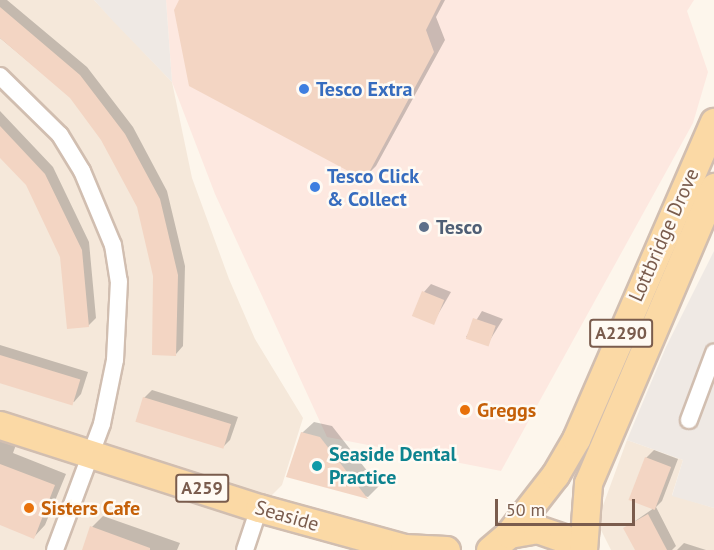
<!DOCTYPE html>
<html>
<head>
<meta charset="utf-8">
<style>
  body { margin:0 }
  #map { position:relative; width:714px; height:550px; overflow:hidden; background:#fdf6ec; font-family:"PT Sans",sans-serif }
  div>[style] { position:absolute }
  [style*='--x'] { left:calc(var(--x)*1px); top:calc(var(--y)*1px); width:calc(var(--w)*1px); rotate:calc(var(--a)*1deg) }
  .residential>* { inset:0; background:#f5e8da }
  .commercial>* { inset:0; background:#fde8e0 }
  .industrial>* { inset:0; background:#efe9e4 }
  .shadow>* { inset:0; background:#0003 }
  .building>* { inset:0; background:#f3d5c3; transform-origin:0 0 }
  .roads { filter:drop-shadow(2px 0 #d1beb0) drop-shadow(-2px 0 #d1beb0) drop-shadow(0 2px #d1beb0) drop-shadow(0 -2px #d1beb0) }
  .minor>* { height:16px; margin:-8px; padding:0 8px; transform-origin:8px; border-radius:8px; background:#fff }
  .primary>* { height:27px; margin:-13.5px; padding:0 13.5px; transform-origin:13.5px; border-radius:13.5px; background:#fbd9a5 }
  .dots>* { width:16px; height:16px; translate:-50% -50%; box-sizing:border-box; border:3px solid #fffaf3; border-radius:50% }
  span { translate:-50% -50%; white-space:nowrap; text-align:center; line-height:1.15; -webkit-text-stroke:5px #fffaf3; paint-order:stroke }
  .shield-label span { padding:2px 4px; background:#fffaf3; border:2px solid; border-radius:4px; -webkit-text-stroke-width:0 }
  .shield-label { font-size:18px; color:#7a5c4d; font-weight:700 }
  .shop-label { font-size:20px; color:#366cbe; font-weight:700 }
  .left { translate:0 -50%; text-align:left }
  .service-label { font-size:20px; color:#4e5e75; font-weight:700 }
  .street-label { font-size:20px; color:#7a5c4d }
  .food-label { font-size:20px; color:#c56008; font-weight:700 }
  .culture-label { font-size:20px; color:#0d838f; font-weight:700 }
  .scale { position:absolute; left:495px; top:499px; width:140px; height:27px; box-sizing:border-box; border:3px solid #7a5c4d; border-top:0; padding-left:8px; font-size:18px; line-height:21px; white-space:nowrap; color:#7a5c4d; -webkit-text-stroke:4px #fffaf3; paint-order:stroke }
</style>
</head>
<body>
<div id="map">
  <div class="residential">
    <div style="clip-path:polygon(0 0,94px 0,172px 82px,192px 178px,229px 279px,255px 339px,303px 418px,282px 485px,244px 523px,235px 550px,0 550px)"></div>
    <div style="clip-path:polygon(627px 440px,683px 460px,672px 495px,714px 508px,714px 550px,611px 550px,597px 522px)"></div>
  </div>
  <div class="commercial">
    <div style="clip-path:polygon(166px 0,694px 0,687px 11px,708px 72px,693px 123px,501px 471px,327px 437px,215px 194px,172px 82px)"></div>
  </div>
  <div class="industrial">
    <div style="clip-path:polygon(94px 0,166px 0,172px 82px,113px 21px)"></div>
    <div style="clip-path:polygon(714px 251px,714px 508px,672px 496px,683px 460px,627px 440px,666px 347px)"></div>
  </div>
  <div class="shadow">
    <div style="clip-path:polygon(0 0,7px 0,87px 67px,133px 127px,167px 191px,185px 266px,183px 346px,176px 354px,138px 207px,103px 139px,71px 97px,0 38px)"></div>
    <div style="clip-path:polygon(180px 0,445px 0,436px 17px,445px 40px,376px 166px,364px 178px)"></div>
    <div style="clip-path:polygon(0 111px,53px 167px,89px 242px,96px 318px,88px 326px,62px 257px,27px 184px,0 156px)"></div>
    <div style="clip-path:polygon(431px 284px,451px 292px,433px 323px,424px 292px)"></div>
    <div style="clip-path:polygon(482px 311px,503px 319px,487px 345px,466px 337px)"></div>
    <div style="clip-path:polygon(0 345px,88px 372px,81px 394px,74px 402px,0 380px)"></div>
    <div style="clip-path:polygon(152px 390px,238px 417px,230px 440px,223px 447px,144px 398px)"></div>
    <div style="clip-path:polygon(314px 422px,332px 426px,379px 486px,368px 497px,288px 476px,302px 433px)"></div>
    <div style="clip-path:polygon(0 427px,20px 434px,13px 453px,66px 474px,45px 525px,34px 537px,0 516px)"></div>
    <div style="clip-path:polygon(654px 450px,678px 459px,662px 501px,656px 507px,676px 546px,672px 550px,636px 550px,625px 528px,654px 508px,646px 458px)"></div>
    <div style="clip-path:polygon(103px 516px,180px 543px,177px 550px,83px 550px,92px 527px)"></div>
    <div style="clip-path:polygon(684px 543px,706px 550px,677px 550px)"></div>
  </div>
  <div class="building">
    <div style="clip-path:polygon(179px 0,441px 0,426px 30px,434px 52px,365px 180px,189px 86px,174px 10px)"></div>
    <div style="clip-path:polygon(0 7px,80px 75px,125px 134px,160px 199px,178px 275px,176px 356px,152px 355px,153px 276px,137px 207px,101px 140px,70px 98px,0 38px)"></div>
    <div style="clip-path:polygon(0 126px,45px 174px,82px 250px,89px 327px,67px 329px,60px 257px,26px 185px,0 158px)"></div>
    <div style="left:422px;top:291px;width:24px;height:27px;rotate:22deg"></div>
    <div style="left:473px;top:318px;width:24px;height:22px;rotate:19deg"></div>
    <div style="left:0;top:355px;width:84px;height:27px;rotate:17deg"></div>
    <div style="left:143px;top:397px;width:92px;height:26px;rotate:17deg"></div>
    <div style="clip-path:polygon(301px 432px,320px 437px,368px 499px,286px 477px)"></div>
    <div style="left:645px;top:457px;width:28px;height:46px;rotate:21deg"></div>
    <div style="clip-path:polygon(0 464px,55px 485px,34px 539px,0 525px)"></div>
    <div style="clip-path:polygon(648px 514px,667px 550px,635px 550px,623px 528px)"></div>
    <div style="clip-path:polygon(90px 526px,150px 548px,150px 550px,82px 550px)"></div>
  </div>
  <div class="roads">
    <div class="minor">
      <div style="--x:0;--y:76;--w:84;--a:44.5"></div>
      <div style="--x:60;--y:135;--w:42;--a:58.6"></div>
      <div style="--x:82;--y:171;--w:80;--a:67.3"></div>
      <div style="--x:113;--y:245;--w:36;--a:81"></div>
      <div style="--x:119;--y:281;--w:79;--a:92.9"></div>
      <div style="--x:115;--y:360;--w:65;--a:101.5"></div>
      <div style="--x:102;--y:424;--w:134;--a:110.5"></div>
      <div style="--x:689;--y:420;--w:72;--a:-69.5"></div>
      <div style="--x:245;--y:550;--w:44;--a:-71.6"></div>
    </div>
    <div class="primary">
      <div style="--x:0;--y:425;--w:272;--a:17.8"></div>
      <div style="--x:259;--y:508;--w:150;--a:15.4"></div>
      <div style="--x:404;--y:548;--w:42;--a:2.7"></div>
      <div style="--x:509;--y:534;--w:75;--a:-52.1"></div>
      <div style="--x:555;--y:475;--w:42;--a:-59.7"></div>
      <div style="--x:576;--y:439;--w:346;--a:-66.5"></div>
      <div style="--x:490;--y:550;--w:25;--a:-40"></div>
      <div style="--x:509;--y:534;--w:28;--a:-10"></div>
      <div style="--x:537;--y:529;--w:28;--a:19"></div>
      <div style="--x:563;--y:538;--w:18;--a:43"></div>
      <div style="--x:583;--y:550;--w:67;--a:-85.7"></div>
      <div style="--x:588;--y:483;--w:322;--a:-66.9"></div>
    </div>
  </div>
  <div class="dots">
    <div style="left:304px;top:89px;background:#3f7fe0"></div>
    <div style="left:315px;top:187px;background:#3f7fe0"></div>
    <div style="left:424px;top:227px;background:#5c6f8a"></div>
    <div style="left:465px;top:410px;background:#e8710a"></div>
    <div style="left:317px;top:466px;background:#0f9aa8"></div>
    <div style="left:29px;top:508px;background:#e8710a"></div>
  </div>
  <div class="shield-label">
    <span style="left:621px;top:333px">A2290</span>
    <span style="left:202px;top:488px">A259</span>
  </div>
  <div class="shop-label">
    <span class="left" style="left:316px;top:89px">Tesco Extra</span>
    <span class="left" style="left:327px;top:188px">Tesco Click<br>&amp; Collect</span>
  </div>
  <div class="service-label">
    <span class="left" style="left:436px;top:227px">Tesco</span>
  </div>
  <div class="street-label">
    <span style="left:664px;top:235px;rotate:-66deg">Lottbridge Drove</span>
    <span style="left:287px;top:516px;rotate:16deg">Seaside</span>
  </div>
  <div class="food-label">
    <span class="left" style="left:477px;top:410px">Greggs</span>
    <span class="left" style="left:41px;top:508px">Sisters Cafe</span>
  </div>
  <div class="culture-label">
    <span class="left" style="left:329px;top:466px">Seaside Dental<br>Practice</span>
  </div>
  <div class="scale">50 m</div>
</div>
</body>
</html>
